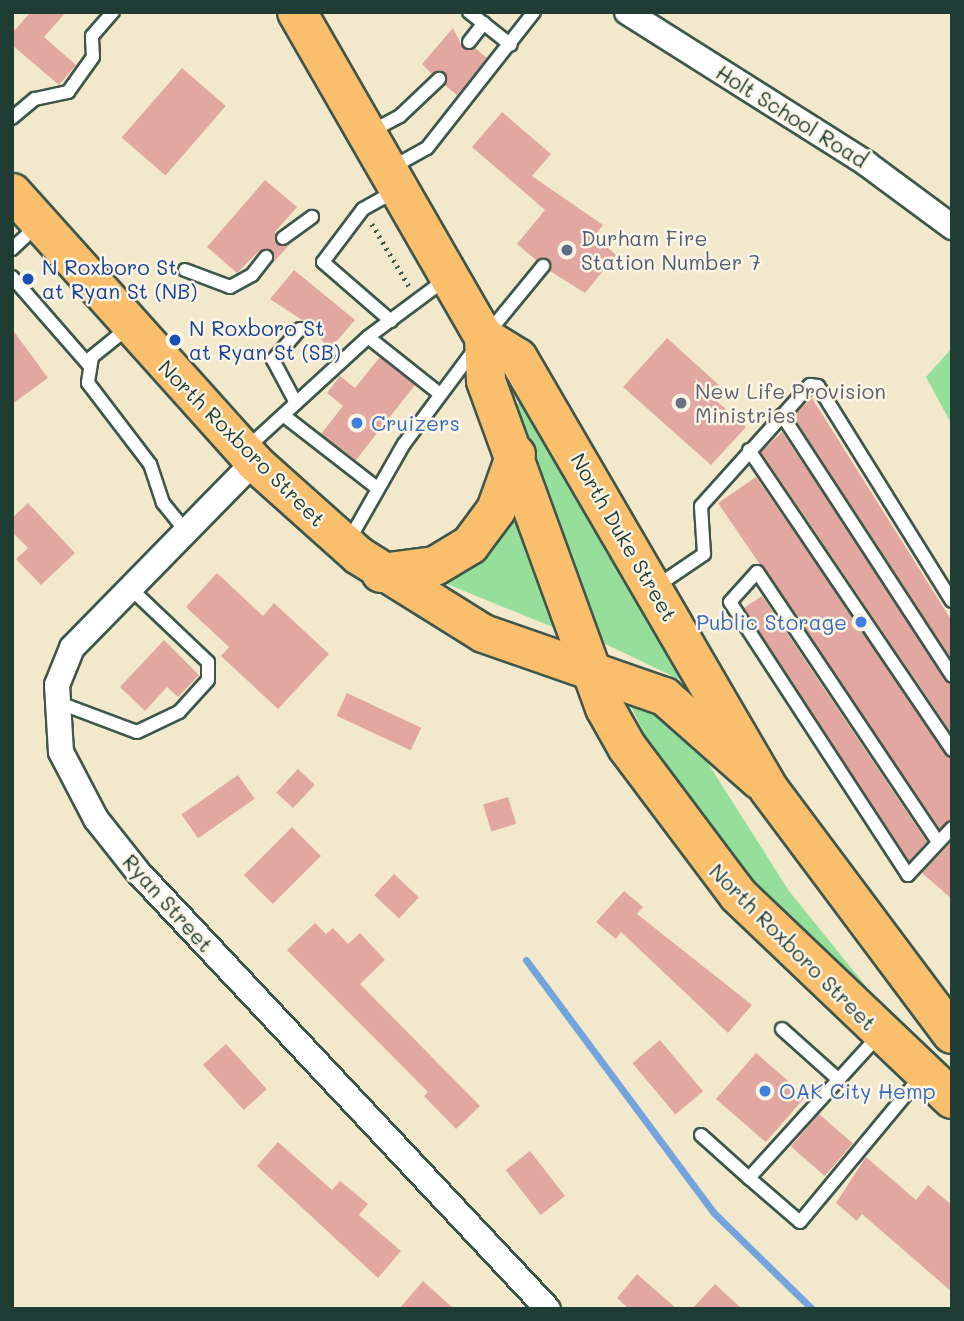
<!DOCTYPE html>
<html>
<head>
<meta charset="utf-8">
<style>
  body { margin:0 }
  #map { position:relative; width:964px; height:1321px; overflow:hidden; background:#f2e9cd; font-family:Mali,sans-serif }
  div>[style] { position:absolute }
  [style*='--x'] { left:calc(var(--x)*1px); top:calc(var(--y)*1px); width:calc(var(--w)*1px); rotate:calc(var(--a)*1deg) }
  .green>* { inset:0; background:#95df9a }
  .stream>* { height:7px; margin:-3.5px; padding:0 3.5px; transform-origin:3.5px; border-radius:3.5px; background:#73a4dd }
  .building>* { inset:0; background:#e3a7a1; transform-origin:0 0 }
  .path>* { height:4.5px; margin-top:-2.25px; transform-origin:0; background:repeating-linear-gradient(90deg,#3f574b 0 2px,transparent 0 7px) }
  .roads { filter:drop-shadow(2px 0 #3f574b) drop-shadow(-2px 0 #3f574b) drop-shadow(0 2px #3f574b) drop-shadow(0 -2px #3f574b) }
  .lane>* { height:12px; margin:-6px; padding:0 6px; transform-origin:6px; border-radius:6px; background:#fff }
  .street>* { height:24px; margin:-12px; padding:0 12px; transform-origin:12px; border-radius:12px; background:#fff }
  .primary>* { height:37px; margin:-18.5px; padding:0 18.5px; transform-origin:18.5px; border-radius:18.5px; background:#f9bf6d }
  .highway>* { height:38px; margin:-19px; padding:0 19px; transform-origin:19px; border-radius:19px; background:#f9bf6d }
  .dots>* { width:19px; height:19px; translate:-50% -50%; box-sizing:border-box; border:4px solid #fcf5e5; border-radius:50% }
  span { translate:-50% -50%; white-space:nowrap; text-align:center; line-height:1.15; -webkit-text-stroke:5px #fcf5e5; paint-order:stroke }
  .street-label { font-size:21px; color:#1f3d34 }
  .service-label { font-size:21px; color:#4e5e75 }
  .left { translate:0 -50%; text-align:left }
  .transit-label { font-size:21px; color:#164399 }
  .worship-label { font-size:21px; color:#5b616d }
  .shop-label { font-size:21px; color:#366cbe }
  .right { translate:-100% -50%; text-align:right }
  .frame { position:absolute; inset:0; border:14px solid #1f3d34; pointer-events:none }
</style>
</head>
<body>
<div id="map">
  <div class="green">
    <div style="clip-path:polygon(952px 348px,952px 425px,926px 377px)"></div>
    <div style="clip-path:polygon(527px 400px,685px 682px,599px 641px,514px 405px)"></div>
    <div style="clip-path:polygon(513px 510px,557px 626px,555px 628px,442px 582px)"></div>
    <div style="clip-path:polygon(629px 702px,649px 707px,699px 749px,789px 891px,898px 1026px,769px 909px,660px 767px)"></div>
  </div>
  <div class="stream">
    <div style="--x:526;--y:960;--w:315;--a:53.4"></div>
    <div style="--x:714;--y:1213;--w:137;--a:44.4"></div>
  </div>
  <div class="building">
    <div style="clip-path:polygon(31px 12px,66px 12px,44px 37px,76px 65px,59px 85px,12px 45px,12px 33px)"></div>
    <div style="clip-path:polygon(453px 28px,463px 48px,475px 48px,487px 58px,457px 95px,445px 85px,445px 73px,432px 74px,422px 64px)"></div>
    <div style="left:182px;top:68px;width:58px;height:92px;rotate:41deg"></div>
    <div style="clip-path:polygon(502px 112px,551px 154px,532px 176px,603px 225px,594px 236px,616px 255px,585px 293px,550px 271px,548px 259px,536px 260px,517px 244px,545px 210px,472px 147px)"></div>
    <div style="clip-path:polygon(265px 180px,297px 207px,275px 232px,276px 244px,290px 244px,273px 263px,272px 251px,259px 251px,237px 273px,207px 247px)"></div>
    <div style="clip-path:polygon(294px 270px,355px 320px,330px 349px,305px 322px,270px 299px)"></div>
    <div style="clip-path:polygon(12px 329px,48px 378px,12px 404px)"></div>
    <div style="clip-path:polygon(667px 338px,720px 386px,711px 396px,746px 427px,711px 465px,623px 387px)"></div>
    <div style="clip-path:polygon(380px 357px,415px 385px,356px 460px,321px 434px,343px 406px,327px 393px,340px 376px,355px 388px)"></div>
    <div style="clip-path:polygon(812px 398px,952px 621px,952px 660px,793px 416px)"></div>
    <div style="clip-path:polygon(782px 432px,952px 685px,952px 734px,761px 452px)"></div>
    <div style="clip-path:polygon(756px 477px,952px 759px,952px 819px,940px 829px,718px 503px)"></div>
    <div style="clip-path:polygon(28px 503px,75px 553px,41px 585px,16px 559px,28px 548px,12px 532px,12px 518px)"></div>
    <div style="clip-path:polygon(217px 573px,263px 616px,274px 603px,329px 654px,278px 709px,221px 656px,229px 647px,186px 607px)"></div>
    <div style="clip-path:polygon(762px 596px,927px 842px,909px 861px,744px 608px)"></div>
    <div style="clip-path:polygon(164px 640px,199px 675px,178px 697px,167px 687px,145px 711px,120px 687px)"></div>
    <div style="left:347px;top:693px;width:82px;height:25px;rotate:25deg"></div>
    <div style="left:298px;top:769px;width:23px;height:32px;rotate:43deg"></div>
    <div style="left:238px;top:775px;width:29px;height:69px;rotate:55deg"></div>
    <div style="left:508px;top:797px;width:28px;height:26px;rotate:73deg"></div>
    <div style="left:292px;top:827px;width:41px;height:68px;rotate:45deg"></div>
    <div style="clip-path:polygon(952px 841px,952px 899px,922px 873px)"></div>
    <div style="left:394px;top:874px;width:34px;height:29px;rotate:43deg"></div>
    <div style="clip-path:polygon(624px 891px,643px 907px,637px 914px,752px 1005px,728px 1033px,621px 932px,616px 939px,596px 922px)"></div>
    <div style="clip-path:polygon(315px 923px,326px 934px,333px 928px,348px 944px,360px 933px,385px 960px,360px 984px,480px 1106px,456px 1129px,424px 1096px,428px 1092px,287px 950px)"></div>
    <div style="left:660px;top:1040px;width:67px;height:36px;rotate:50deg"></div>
    <div style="left:226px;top:1044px;width:61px;height:31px;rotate:48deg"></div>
    <div style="left:756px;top:1053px;width:66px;height:61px;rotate:41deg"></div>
    <div style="left:819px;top:1114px;width:45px;height:43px;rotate:41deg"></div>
    <div style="clip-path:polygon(278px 1142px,332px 1190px,340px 1181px,368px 1204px,359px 1215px,401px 1251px,378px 1278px,257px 1166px)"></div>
    <div style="left:530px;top:1151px;width:57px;height:31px;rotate:52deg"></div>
    <div style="clip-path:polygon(866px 1157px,916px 1200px,928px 1185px,952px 1205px,952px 1292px,862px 1214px,857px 1221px,836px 1203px)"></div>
    <div style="clip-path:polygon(637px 1274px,677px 1309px,629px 1309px,617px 1298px)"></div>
    <div style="clip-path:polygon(423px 1281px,454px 1309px,399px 1309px)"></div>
    <div style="clip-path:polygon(715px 1284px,742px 1309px,692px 1309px)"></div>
  </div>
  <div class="path">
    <div style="--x:372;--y:224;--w:72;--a:59.2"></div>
  </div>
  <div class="roads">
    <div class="lane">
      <div style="--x:469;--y:12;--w:53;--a:38.2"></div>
      <div style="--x:469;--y:42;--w:24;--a:-52"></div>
      <div style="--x:12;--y:118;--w:30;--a:-40"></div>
      <div style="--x:35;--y:99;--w:34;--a:-12"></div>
      <div style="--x:68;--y:92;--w:43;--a:-54.5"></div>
      <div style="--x:93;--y:57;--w:21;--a:-93"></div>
      <div style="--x:92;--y:36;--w:32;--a:-49"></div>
      <div style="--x:370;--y:132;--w:34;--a:-28"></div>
      <div style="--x:400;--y:116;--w:54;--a:-43.5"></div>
      <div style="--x:391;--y:168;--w:41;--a:-29.1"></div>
      <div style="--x:427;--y:148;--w:173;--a:-51.8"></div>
      <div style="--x:283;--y:238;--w:36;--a:-36"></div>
      <div style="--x:12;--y:249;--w:34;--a:-43"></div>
      <div style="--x:185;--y:270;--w:48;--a:20.7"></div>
      <div style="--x:230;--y:287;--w:25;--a:-29"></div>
      <div style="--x:252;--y:275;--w:23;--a:-52"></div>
      <div style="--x:12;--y:277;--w:116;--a:48.9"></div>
      <div style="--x:391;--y:321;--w:90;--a:-139.1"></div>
      <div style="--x:323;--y:262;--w:66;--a:-53"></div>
      <div style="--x:363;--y:209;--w:35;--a:-29"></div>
      <div style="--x:129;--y:327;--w:48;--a:141"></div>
      <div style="--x:92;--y:357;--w:26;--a:99"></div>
      <div style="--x:88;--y:383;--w:102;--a:52.6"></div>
      <div style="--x:150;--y:464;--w:41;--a:71.6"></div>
      <div style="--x:163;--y:503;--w:38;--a:51"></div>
      <div style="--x:488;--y:333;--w:87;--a:-50.6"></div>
      <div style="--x:368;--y:337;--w:92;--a:38.4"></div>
      <div style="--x:296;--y:403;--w:49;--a:-118.1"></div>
      <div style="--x:273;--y:360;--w:41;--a:-48.9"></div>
      <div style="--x:283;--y:415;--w:119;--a:37.8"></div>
      <div style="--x:782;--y:415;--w:311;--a:56.9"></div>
      <div style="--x:247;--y:448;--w:164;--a:-42.5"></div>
      <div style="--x:368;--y:337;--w:97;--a:-36.6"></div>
      <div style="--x:749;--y:450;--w:362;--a:55.9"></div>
      <div style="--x:348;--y:542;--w:113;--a:-60.3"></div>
      <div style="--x:404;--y:444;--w:117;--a:-53.3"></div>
      <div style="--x:657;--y:586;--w:57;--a:-34.2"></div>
      <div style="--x:704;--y:554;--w:48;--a:-93.6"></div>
      <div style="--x:701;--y:506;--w:163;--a:-48"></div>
      <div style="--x:810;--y:385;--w:8;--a:7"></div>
      <div style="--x:818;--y:386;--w:253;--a:58.1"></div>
      <div style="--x:57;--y:702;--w:85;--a:20.6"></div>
      <div style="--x:137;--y:732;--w:47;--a:-25.5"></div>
      <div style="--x:179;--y:712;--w:43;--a:-47.8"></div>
      <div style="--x:208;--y:680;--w:18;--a:-90"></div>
      <div style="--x:208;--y:662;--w:108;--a:-136.5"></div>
      <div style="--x:938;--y:842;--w:325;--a:-123.8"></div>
      <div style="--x:757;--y:572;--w:40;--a:132"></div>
      <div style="--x:730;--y:602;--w:326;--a:56.9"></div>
      <div style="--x:908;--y:875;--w:64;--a:-46.9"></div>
      <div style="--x:782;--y:1029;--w:75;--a:41.8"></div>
      <div style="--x:701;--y:1135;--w:64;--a:41.9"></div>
      <div style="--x:749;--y:1178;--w:193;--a:-47.7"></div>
      <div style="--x:749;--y:1178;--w:67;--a:40.8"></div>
      <div style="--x:800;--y:1222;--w:191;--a:-50.3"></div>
    </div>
    <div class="street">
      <div style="--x:627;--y:12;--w:284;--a:32.3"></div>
      <div style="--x:867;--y:164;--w:106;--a:36.5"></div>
      <div style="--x:254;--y:462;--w:260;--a:134.4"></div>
      <div style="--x:72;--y:648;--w:40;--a:112"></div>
      <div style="--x:57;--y:685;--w:67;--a:86.6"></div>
      <div style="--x:61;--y:752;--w:76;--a:62.4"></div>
      <div style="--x:96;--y:819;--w:68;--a:51.6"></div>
      <div style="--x:138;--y:872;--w:599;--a:46.83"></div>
    </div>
    <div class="primary">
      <div style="--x:12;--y:192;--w:363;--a:48.1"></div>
      <div style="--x:254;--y:462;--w:140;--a:41.8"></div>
      <div style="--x:358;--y:555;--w:147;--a:32"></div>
      <div style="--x:483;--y:633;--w:192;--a:19.2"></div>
      <div style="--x:664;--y:696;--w:127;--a:41.5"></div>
    </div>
    <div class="highway">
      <div style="--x:297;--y:12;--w:375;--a:60.1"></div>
      <div style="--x:484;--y:337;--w:44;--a:87.4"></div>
      <div style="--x:486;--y:381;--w:348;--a:70"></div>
      <div style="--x:605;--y:708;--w:45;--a:60.6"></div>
      <div style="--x:627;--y:747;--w:185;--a:53.1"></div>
      <div style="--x:738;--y:895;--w:296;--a:43.6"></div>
      <div style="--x:484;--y:337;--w:40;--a:32"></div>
      <div style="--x:518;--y:358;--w:497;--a:59.8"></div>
      <div style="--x:768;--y:788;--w:307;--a:53.2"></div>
      <div style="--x:381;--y:573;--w:54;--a:-7.4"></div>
      <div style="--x:435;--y:566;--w:41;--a:-31"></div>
      <div style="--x:470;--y:545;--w:44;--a:-53.4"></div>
      <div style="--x:496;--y:510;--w:59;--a:-70.3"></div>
    </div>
  </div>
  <div class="dots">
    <div style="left:567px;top:250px;background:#5c6f8a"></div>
    <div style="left:28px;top:279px;background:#1a4fb4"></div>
    <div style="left:175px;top:340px;background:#1a4fb4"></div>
    <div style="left:681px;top:403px;background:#6b7280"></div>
    <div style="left:357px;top:423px;background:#3f7fe0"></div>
    <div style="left:861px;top:622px;background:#3f7fe0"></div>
    <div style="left:765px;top:1091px;background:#3f7fe0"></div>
  </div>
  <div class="street-label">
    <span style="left:792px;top:116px;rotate:32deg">Holt School Road</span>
    <span style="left:242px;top:443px;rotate:45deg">North Roxboro Street</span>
    <span style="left:624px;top:537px;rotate:60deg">North Duke Street</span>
    <span style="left:168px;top:903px;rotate:48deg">Ryan Street</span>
    <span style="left:793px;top:947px;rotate:45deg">North Roxboro Street</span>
  </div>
  <div class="service-label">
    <span class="left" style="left:581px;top:250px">Durham Fire<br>Station Number 7</span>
  </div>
  <div class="transit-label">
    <span class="left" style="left:42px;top:279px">N Roxboro St<br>at Ryan St (NB)</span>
    <span class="left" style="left:189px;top:340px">N Roxboro St<br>at Ryan St (SB)</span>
  </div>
  <div class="worship-label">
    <span class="left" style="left:695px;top:403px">New Life Provision<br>Ministries</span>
  </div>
  <div class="shop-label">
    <span class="left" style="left:371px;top:423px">Cruizers</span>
    <span class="right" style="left:847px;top:622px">Public Storage</span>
    <span class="left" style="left:779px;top:1091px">OAK City Hemp</span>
  </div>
  <div class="frame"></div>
</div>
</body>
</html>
